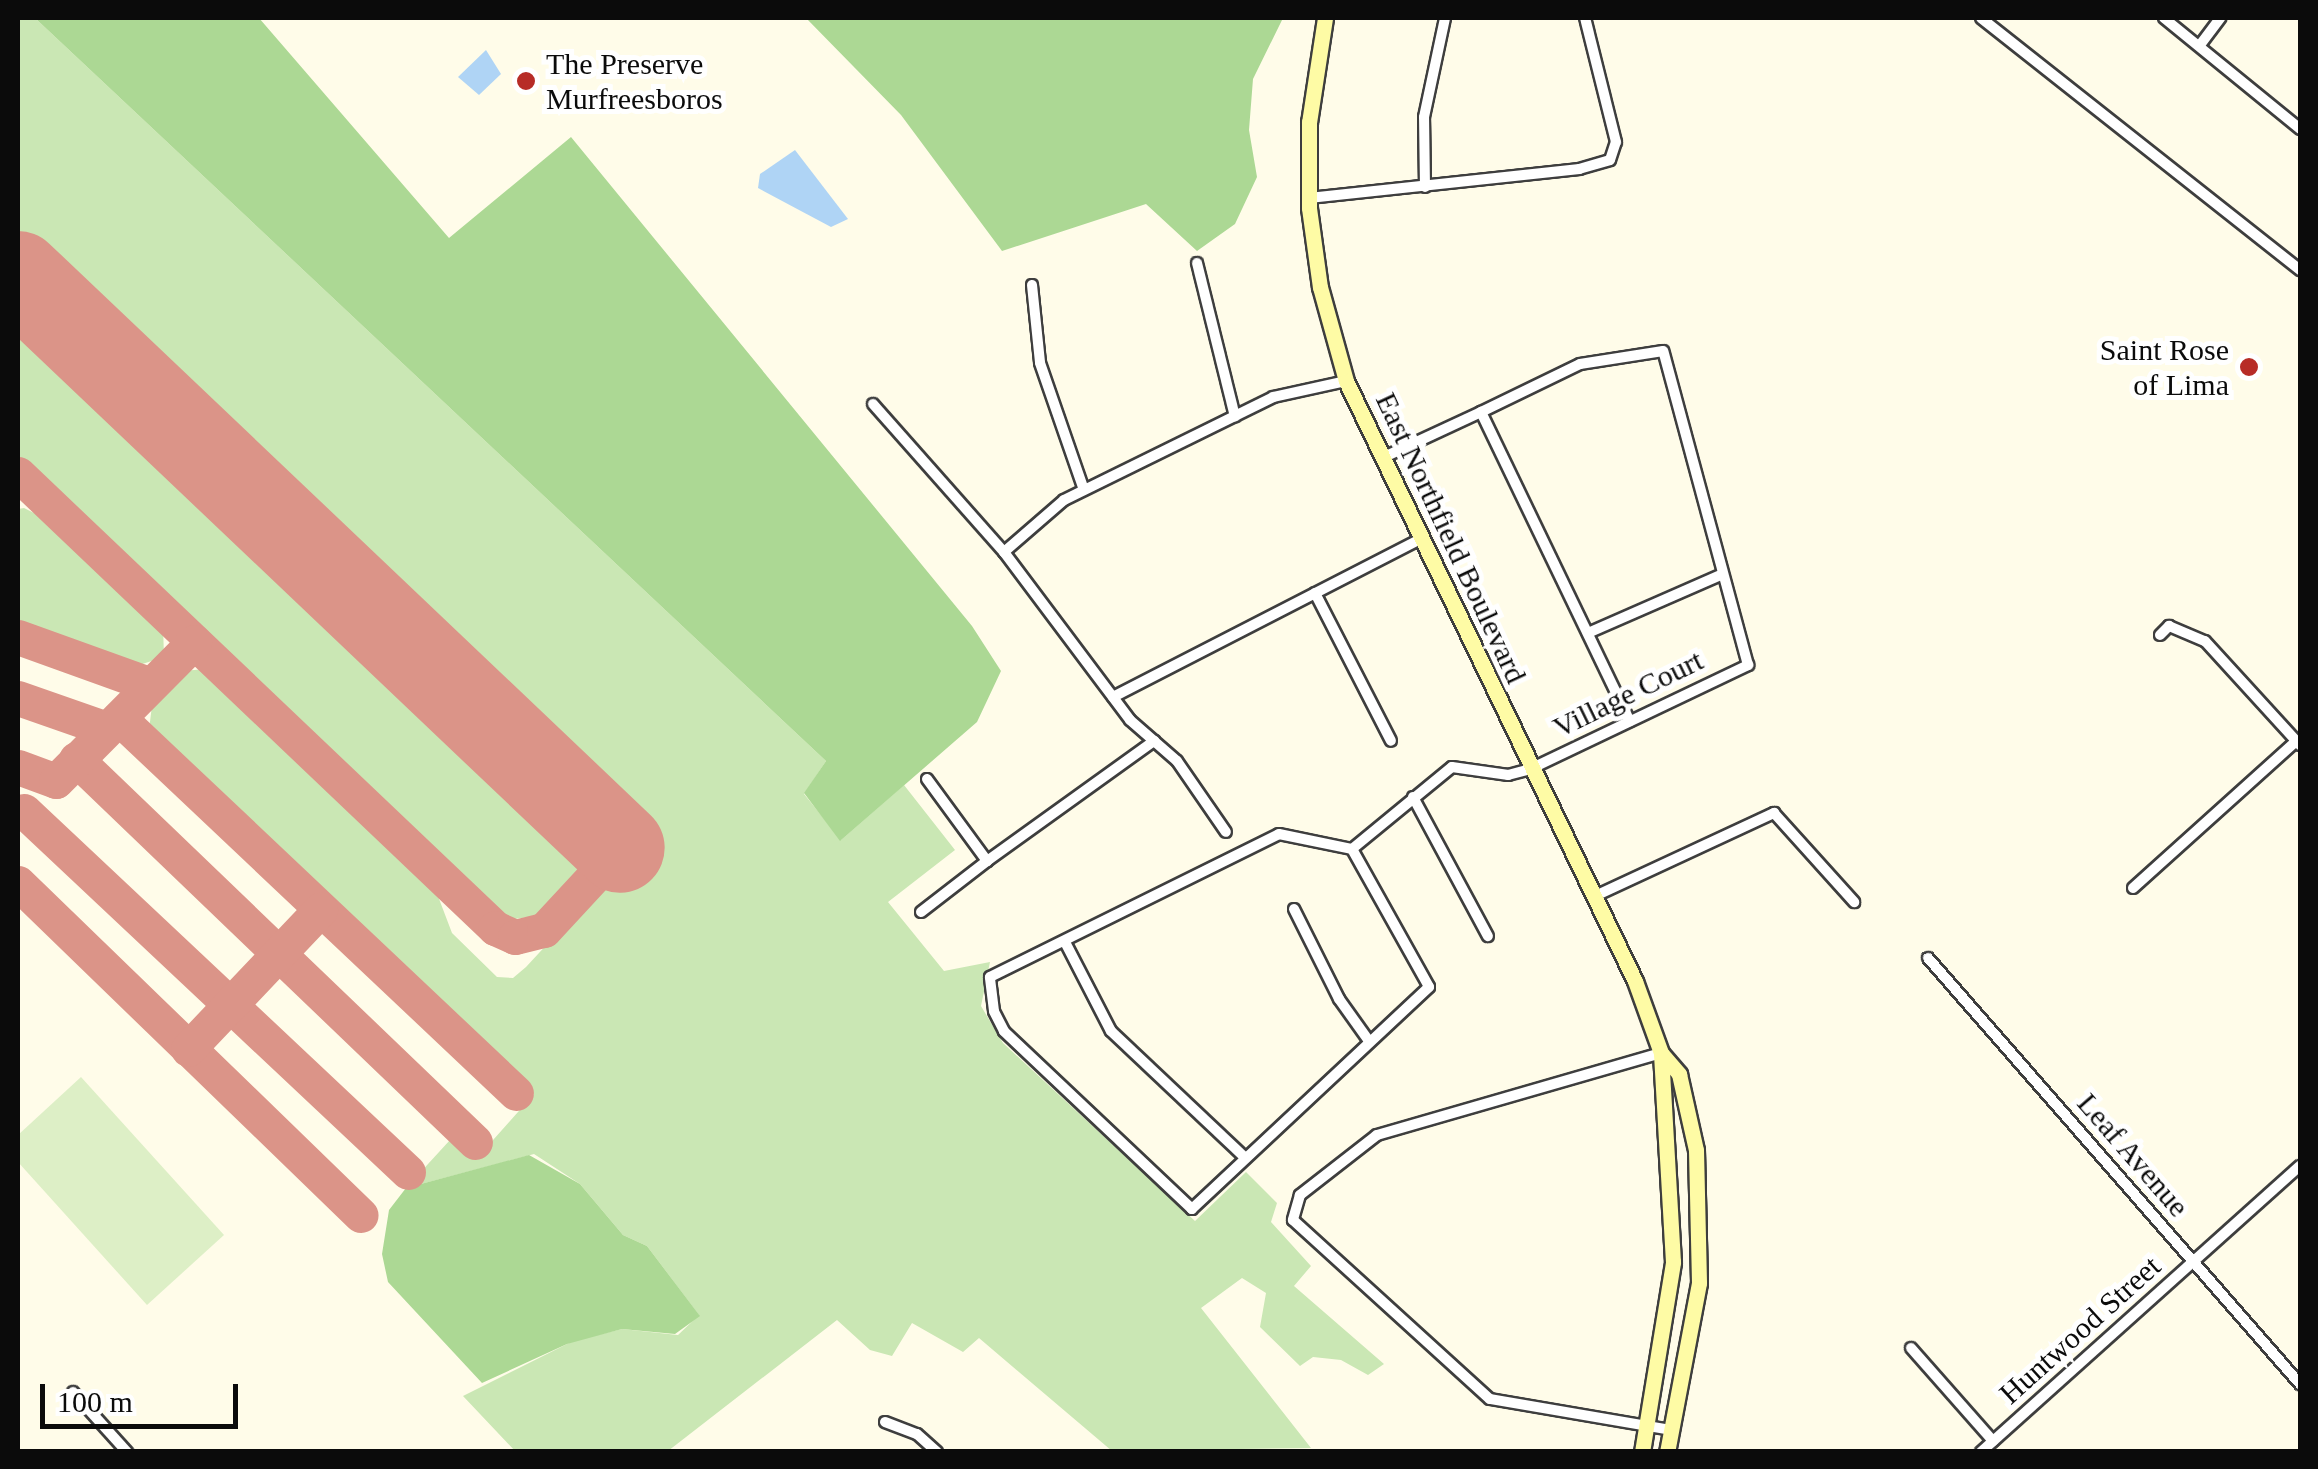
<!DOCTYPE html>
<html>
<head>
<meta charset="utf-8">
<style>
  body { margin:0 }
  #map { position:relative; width:2318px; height:1469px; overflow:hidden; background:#fffce9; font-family:"Times New Roman",serif }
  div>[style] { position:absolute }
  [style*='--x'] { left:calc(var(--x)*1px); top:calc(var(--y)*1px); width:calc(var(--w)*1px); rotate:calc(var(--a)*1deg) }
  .green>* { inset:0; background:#cae7b4 }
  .forest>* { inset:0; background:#acd894 }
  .pitch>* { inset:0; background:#ddefc6 }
  .water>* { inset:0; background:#afd4f5 }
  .taxiway>* { height:35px; margin:-17.5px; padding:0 17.5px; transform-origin:17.5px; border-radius:17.5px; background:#db9488 }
  .runway>* { height:90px; margin:-45px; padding:0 45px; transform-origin:45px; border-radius:45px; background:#db9488 }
  .roads { filter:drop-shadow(2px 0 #3e3e3e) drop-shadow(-2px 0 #3e3e3e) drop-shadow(0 2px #3e3e3e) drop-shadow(0 -2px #3e3e3e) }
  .street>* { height:10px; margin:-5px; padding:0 5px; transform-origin:5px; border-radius:5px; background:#fff }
  .secondary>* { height:15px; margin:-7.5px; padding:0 7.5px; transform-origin:7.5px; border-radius:7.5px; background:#fefba5 }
  .dots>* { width:28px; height:28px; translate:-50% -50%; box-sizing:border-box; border:5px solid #fff; border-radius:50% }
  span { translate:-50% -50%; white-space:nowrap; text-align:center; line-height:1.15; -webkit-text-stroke:10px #fff; paint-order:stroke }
  .poi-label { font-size:30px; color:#0b0b0b }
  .left { translate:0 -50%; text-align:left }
  .right { translate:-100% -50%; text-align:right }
  .street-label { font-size:30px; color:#0b0b0b }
  .frame { position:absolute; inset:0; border:20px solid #0b0b0b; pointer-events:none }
  .scale { position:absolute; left:40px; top:1384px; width:198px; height:45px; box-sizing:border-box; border:5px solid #0b0b0b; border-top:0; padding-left:12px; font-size:30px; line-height:35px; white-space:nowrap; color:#0b0b0b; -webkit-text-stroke:8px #fff; paint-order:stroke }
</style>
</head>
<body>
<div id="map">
  <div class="green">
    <div style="clip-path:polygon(18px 18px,35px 18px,826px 761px,804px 794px,841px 840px,904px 785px,955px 850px,888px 902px,944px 971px,990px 962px,981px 1006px,1003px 1043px,1195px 1221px,1246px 1172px,1277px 1203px,1271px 1222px,1311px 1266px,1294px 1286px,1384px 1364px,1368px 1375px,1341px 1360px,1313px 1357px,1300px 1366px,1260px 1327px,1266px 1293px,1242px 1278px,1201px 1308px,1311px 1448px,1112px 1451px,979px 1338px,963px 1352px,912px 1323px,892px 1356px,870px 1350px,837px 1320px,668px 1451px,515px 1451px,463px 1396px,573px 1341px,622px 1329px,678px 1335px,699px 1315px,647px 1246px,623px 1235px,580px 1184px,534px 1154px,406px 1188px,450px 1140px,477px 1158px,534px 1094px,149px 730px,153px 697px,183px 671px,205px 669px,218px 678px,433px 883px,452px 933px,497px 977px,513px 978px,526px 967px,652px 831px,18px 234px)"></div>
    <div style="clip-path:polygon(18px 316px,580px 848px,579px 874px,545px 915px,506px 920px,18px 459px)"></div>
    <div style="clip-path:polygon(24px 508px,54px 523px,163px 626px,164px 657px,133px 667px,18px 624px,18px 509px)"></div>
  </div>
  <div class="forest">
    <div style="clip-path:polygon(35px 18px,259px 18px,449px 238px,571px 137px,972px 626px,1001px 671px,977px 722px,840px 841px,804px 793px,826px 761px)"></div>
    <div style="clip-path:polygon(806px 18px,1283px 18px,1253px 79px,1249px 130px,1257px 177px,1235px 224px,1197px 251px,1146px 204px,1002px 251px,901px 115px)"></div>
    <div style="clip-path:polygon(529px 1155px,580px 1184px,623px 1235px,647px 1246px,700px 1316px,675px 1334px,622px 1329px,567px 1344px,482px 1383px,388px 1282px,382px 1254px,389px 1210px,406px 1188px)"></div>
  </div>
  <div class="pitch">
    <div style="clip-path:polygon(81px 1077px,224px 1235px,147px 1305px,18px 1162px,18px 1135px)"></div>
  </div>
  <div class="water">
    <div style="clip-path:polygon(486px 50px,501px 74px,479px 95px,458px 77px)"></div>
    <div style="clip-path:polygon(795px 150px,848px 219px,831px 227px,758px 188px,760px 174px)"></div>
  </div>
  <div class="taxiway">
    <div style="--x:18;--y:474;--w:659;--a:43.58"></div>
    <div style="--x:495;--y:928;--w:22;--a:24"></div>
    <div style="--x:515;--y:937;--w:30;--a:-14"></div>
    <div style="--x:544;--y:930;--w:112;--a:-47.2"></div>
    <div style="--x:18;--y:637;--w:141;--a:19.8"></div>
    <div style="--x:18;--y:698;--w:94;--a:19.2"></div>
    <div style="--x:119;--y:718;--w:546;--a:43.37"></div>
    <div style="--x:76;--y:759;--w:553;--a:43.83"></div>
    <div style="--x:18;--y:767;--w:40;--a:20.2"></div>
    <div style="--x:56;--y:781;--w:196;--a:-45.2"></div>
    <div style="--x:24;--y:811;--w:527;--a:43.23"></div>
    <div style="--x:18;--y:883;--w:477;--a:44.1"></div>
    <div style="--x:188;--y:1049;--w:192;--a:-46.5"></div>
  </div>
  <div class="runway">
    <div style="--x:18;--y:276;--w:830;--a:43.54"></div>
  </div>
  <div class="roads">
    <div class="street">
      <div style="--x:1981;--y:18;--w:407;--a:38.3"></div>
      <div style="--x:2164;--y:18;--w:176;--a:39.2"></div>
      <div style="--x:2200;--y:45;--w:34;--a:-53"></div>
      <div style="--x:1425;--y:187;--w:70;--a:-90.8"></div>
      <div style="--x:1424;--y:117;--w:101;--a:-78"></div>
      <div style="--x:1309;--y:198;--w:272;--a:-6.1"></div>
      <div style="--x:1579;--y:169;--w:32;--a:-16"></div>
      <div style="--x:1610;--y:160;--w:19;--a:-72"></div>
      <div style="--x:1616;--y:142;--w:128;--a:-104"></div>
      <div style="--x:1197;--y:263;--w:158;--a:76.1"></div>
      <div style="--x:1032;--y:285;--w:78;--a:84.1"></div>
      <div style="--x:1040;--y:363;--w:134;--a:70.9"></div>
      <div style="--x:873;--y:404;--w:198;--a:48.5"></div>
      <div style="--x:1004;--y:552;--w:210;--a:53.1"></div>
      <div style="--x:1130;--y:720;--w:62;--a:41.1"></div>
      <div style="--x:1177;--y:761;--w:86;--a:55.4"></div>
      <div style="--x:1382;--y:458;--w:109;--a:-24.9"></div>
      <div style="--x:1481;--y:412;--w:343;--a:64.3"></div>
      <div style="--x:1004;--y:552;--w:79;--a:-40.9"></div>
      <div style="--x:1064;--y:500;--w:233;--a:-26.2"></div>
      <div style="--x:1273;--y:397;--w:75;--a:-12.4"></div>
      <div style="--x:1315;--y:593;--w:166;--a:62.8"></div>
      <div style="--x:1588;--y:633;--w:145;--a:-23.6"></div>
      <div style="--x:2160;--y:635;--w:13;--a:-45"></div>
      <div style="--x:2169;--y:626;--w:39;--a:23"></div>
      <div style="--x:2205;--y:641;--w:141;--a:47.6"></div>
      <div style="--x:1113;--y:697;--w:346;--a:-27.2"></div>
      <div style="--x:927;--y:779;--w:102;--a:53.8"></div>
      <div style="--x:987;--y:861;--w:206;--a:-35.7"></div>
      <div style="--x:1413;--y:797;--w:158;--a:61.7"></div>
      <div style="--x:1352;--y:849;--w:158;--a:60.8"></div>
      <div style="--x:1429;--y:987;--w:325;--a:136.9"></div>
      <div style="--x:1192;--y:1209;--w:259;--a:-136.6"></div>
      <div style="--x:1004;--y:1031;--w:22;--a:-117"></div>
      <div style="--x:994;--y:1011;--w:34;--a:-97"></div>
      <div style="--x:990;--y:977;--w:322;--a:-26.3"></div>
      <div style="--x:1279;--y:834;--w:75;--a:11.6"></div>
      <div style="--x:1352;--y:849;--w:129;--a:-39.4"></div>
      <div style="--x:1452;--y:767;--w:57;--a:8.1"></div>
      <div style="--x:1508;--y:775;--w:23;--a:-15"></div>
      <div style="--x:1530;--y:769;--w:242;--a:-25.5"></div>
      <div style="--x:1748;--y:665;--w:325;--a:-105.1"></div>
      <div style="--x:1663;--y:351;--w:84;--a:171.1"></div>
      <div style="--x:1580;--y:364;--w:110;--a:154.1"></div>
      <div style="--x:2133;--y:888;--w:219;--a:-42"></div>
      <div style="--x:1593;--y:897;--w:200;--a:-24.9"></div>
      <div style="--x:1774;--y:813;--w:120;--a:48"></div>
      <div style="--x:1294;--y:909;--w:101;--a:63.4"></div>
      <div style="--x:1339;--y:999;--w:52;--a:54.5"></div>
      <div style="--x:921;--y:912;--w:83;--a:-37.7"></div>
      <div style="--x:1065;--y:942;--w:100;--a:62.7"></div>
      <div style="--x:1111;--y:1031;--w:182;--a:43.4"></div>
      <div style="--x:1928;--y:958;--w:566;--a:48.87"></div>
      <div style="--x:1661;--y:1053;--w:296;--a:163.9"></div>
      <div style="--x:1377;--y:1135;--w:98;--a:142.1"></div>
      <div style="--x:1300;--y:1195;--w:26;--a:106"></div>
      <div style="--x:1293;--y:1220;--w:266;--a:42.3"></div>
      <div style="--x:1490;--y:1399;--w:184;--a:9.7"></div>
      <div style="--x:1911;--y:1348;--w:124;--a:48.6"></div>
      <div style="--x:73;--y:1392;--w:81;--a:48"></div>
      <div style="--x:885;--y:1422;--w:34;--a:21"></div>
      <div style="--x:917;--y:1434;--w:27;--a:42"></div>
      <div style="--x:1981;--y:1452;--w:428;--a:-41.9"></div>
    </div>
    <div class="secondary">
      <div style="--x:1325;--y:18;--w:105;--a:98.7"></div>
      <div style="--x:1309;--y:122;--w:86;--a:90"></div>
      <div style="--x:1309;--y:208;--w:80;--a:82.1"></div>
      <div style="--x:1320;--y:287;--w:98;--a:74.5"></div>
      <div style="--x:1346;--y:381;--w:666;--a:64.28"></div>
      <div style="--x:1635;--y:981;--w:77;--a:70.1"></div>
      <div style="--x:1661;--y:1053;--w:28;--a:49"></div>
      <div style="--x:1679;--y:1074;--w:78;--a:77.4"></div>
      <div style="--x:1696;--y:1150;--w:133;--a:88.7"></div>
      <div style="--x:1699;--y:1283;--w:172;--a:100.7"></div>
      <div style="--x:1642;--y:1452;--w:193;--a:-80.7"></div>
      <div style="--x:1673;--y:1262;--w:209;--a:-93.3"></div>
    </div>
  </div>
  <div class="dots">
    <div style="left:526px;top:81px;background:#b72c26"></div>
    <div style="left:2249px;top:367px;background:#b72c26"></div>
  </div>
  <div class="poi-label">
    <span class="left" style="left:546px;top:81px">The Preserve<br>Murfreesboros</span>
    <span class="right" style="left:2229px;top:367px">Saint Rose<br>of Lima</span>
  </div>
  <div class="street-label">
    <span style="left:1451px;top:538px;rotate:65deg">East Northfield Boulevard</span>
    <span style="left:1628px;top:694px;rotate:-26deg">Village Court</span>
    <span style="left:2133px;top:1155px;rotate:49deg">Leaf Avenue</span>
    <span style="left:2080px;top:1330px;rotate:-42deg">Huntwood Street</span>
  </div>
  <div class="frame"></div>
  <div class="scale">100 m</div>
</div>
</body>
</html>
